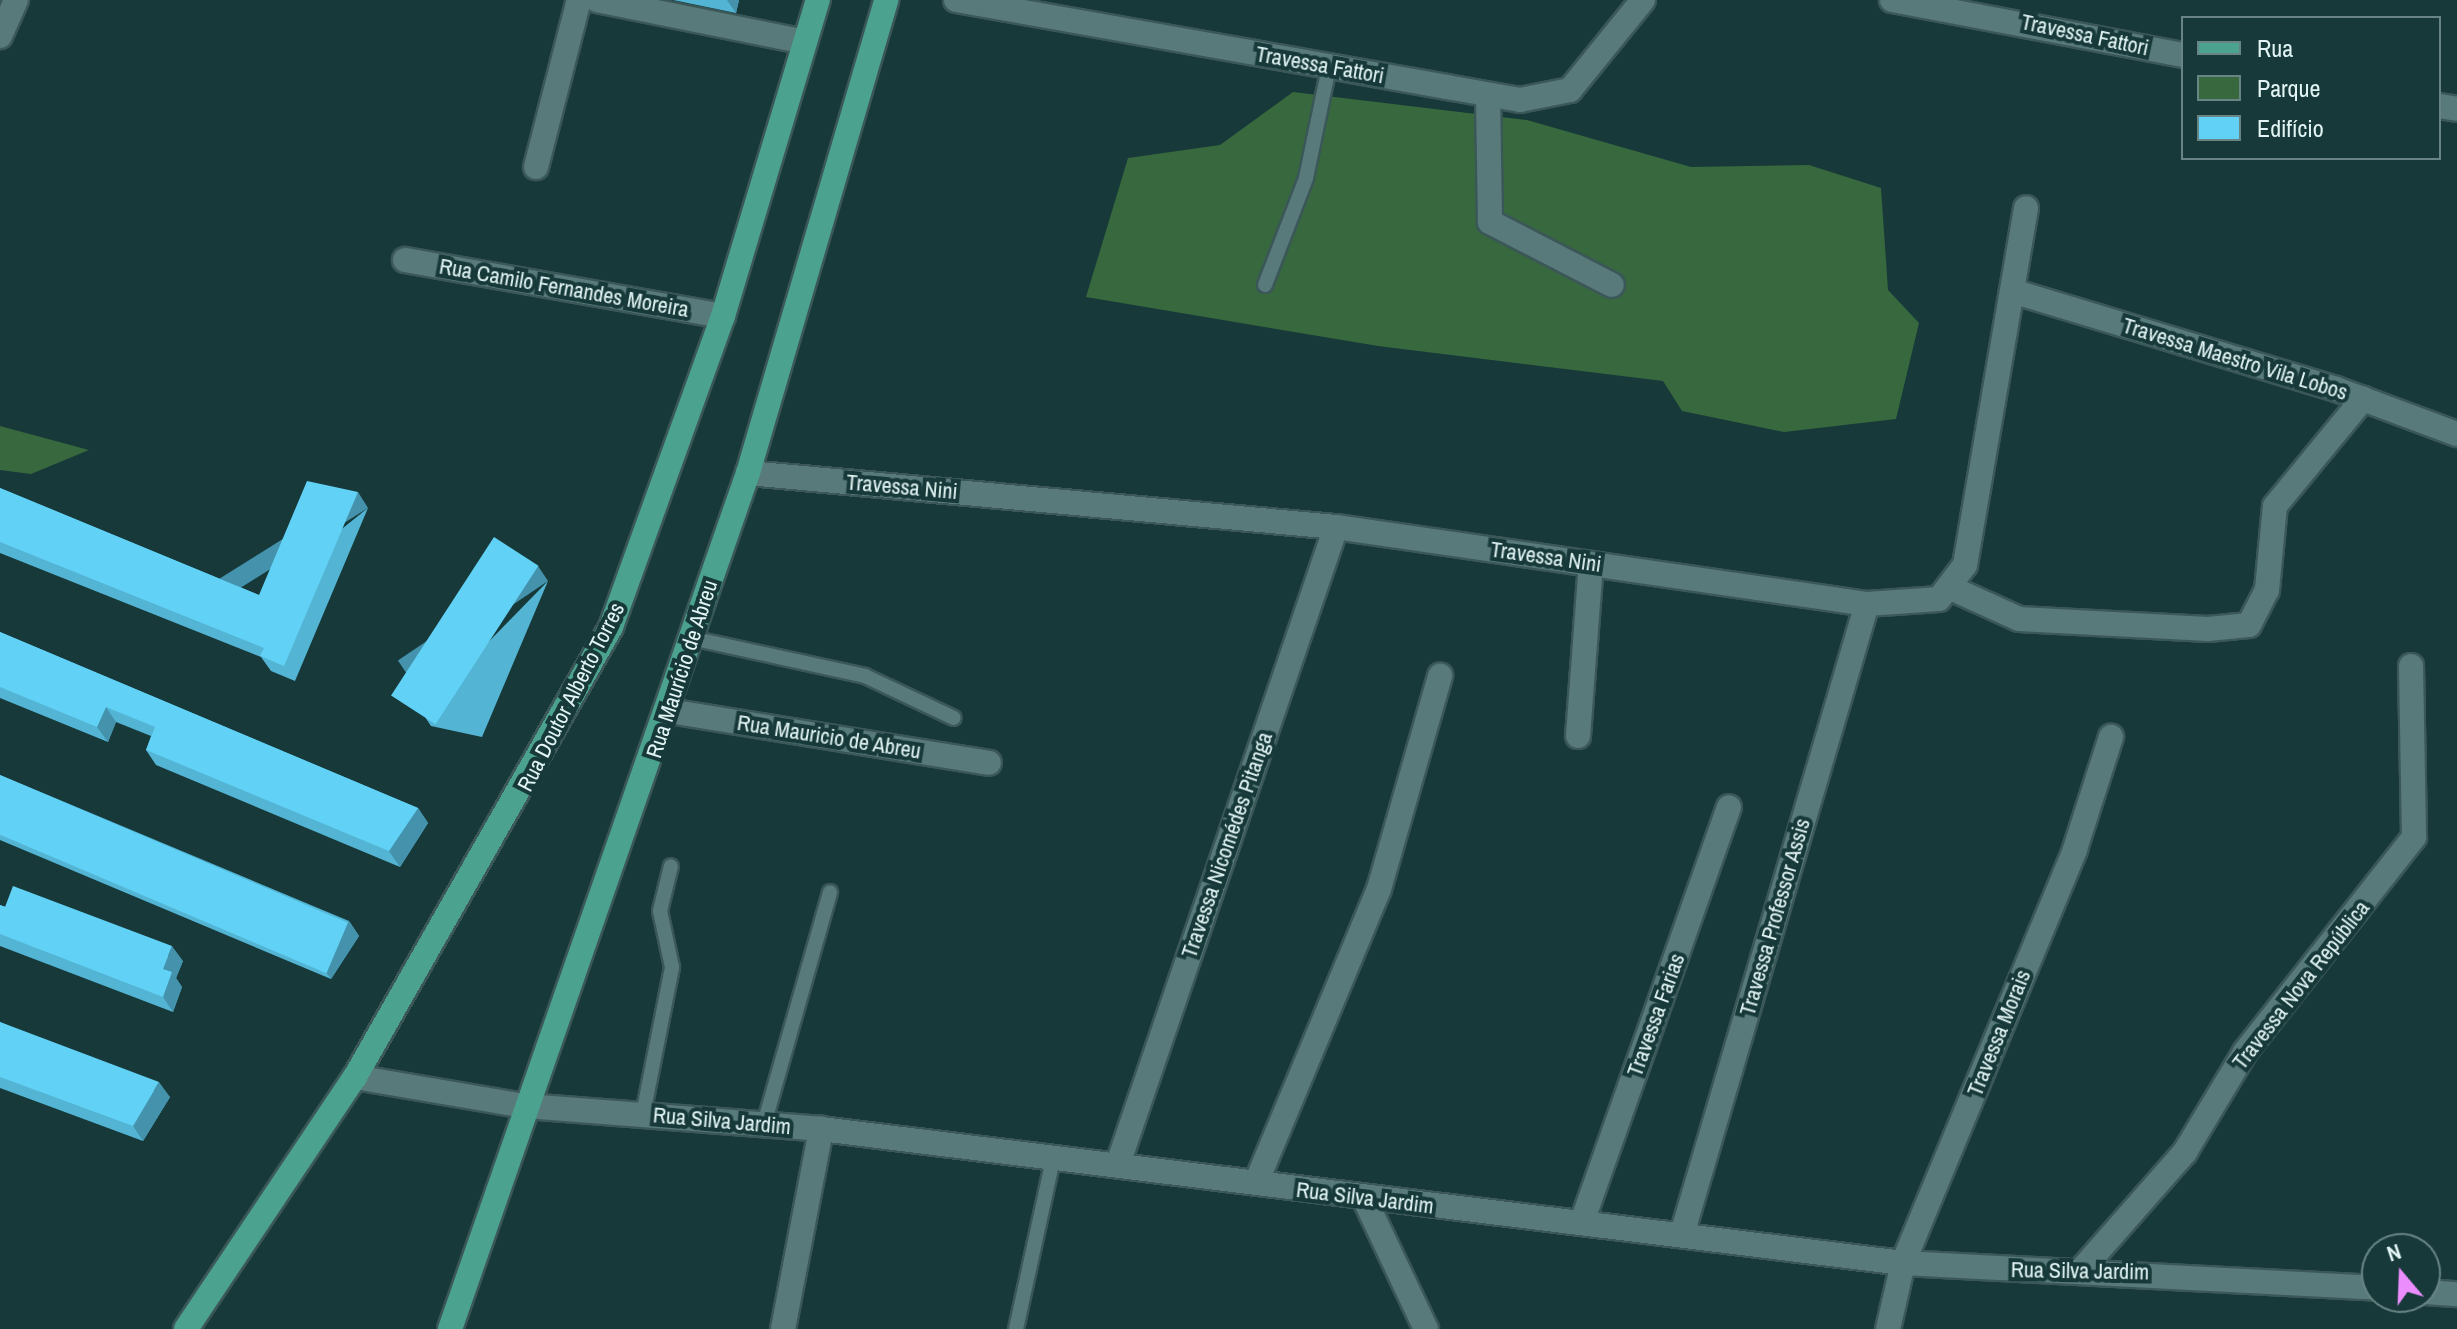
<!DOCTYPE html>
<html>
<head>
<meta charset="utf-8">
<style>
  body { margin:0 }
  #map { position:relative; width:2457px; height:1329px; overflow:hidden; background:#173939; font-family:"Archivo Narrow",sans-serif }
  div>[style] { position:absolute }
  [style*='--x'] { left:calc(var(--x)*1px); top:calc(var(--y)*1px); width:calc(var(--w)*1px); rotate:calc(var(--a)*1deg) }
  .green>* { inset:0; background:#37683e }
  .roads { filter:drop-shadow(2px 0 #3b5758) drop-shadow(-2px 0 #3b5758) drop-shadow(0 2px #3b5758) drop-shadow(0 -2px #3b5758) }
  .lane>* { height:14px; margin:-7px; padding:0 7px; transform-origin:7px; border-radius:7px; background:#587a7b }
  .street>* { height:24px; margin:-12px; padding:0 12px; transform-origin:12px; border-radius:12px; background:#587a7b }
  .primary>* { height:24px; margin:-12px; padding:0 12px; transform-origin:12px; border-radius:12px; background:#4ba28f }
  .wall>* { inset:0; background:#53b4d3 }
  .shaded-wall>* { inset:0; background:#4492ac; transform-origin:0 0 }
  .building>* { inset:0; background:#61d1f5; transform-origin:0 0 }
  span { translate:-50% -50%; white-space:nowrap; text-align:center; line-height:1.15; -webkit-text-stroke:8px #173939; paint-order:stroke }
  .street-label { font-size:22px; color:#e2f4f4 }
  .legend { position:absolute; left:2181px; top:16px; width:260px; height:144px; box-sizing:border-box; background:#173939; border:2px solid #688484; margin:0; padding:10px 14px; list-style:none; font-size:24px; color:#e2f4f4 }
  .legend li { display:flex; align-items:center; gap:16px; height:40px }
  .legend b { width:40px; border:2px solid #688484 }
  .north { position:absolute; left:2361px; top:1233px; width:80px; height:80px; box-sizing:border-box; background:#173939; border:2px solid #688484; border-radius:50%; rotate:341deg; font-size:22px; font-weight:700; line-height:32px; text-align:center; color:#e2f4f4 }
  .north::after { content:''; display:block; margin:auto; width:28px; height:36px; background:#eb8dfc; clip-path:polygon(50% 0,100% 100%,50% 72%,0 100%) }
</style>
</head>
<body>
<div id="map">
  <div class="green">
    <div style="clip-path:polygon(1293px 92px,1527px 120px,1691px 167px,1809px 165px,1881px 188px,1888px 290px,1919px 323px,1896px 419px,1784px 432px,1682px 411px,1663px 381px,1378px 346px,1086px 297px,1128px 158px,1220px 145px)"></div>
    <div style="clip-path:polygon(0 426px,89px 450px,31px 474px,0 470px)"></div>
  </div>
  <div class="roads">
    <div class="lane">
      <div style="--x:1265;--y:285;--w:115;--a:-69"></div>
      <div style="--x:1306;--y:178;--w:113;--a:-78.3"></div>
      <div style="--x:691;--y:638;--w:178;--a:12.3"></div>
      <div style="--x:865;--y:676;--w:98;--a:25.3"></div>
      <div style="--x:643;--y:1114;--w:150;--a:-78.8"></div>
      <div style="--x:672;--y:967;--w:57;--a:-102.1"></div>
      <div style="--x:660;--y:911;--w:46;--a:-76.3"></div>
      <div style="--x:764;--y:1124;--w:241;--a:-74.1"></div>
      <div style="--x:1016;--y:1329;--w:173;--a:-77.7"></div>
    </div>
    <div class="street">
      <div style="--x:597;--y:0;--w:212;--a:11.4"></div>
      <div style="--x:956;--y:0;--w:573;--a:10.05"></div>
      <div style="--x:1520;--y:100;--w:51;--a:-11.3"></div>
      <div style="--x:1570;--y:90;--w:116;--a:-51"></div>
      <div style="--x:1892;--y:0;--w:296;--a:10.7"></div>
      <div style="--x:0;--y:36;--w:39;--a:-66"></div>
      <div style="--x:1488;--y:95;--w:127;--a:89.1"></div>
      <div style="--x:1490;--y:222;--w:137;--a:27.3"></div>
      <div style="--x:2439;--y:106;--w:18;--a:9"></div>
      <div style="--x:536;--y:167;--w:172;--a:-75.6"></div>
      <div style="--x:405;--y:260;--w:323;--a:10"></div>
      <div style="--x:2012;--y:291;--w:338;--a:16.8"></div>
      <div style="--x:2336;--y:389;--w:129;--a:20.4"></div>
      <div style="--x:748;--y:473;--w:590;--a:5.25"></div>
      <div style="--x:1336;--y:527;--w:537;--a:8.25"></div>
      <div style="--x:1867;--y:604;--w:72;--a:-4"></div>
      <div style="--x:1939;--y:599;--w:43;--a:-52.6"></div>
      <div style="--x:1965;--y:565;--w:362;--a:-80.3"></div>
      <div style="--x:1953;--y:589;--w:72;--a:24.4"></div>
      <div style="--x:2019;--y:619;--w:189;--a:3"></div>
      <div style="--x:2208;--y:629;--w:41;--a:-5.6"></div>
      <div style="--x:2249;--y:625;--w:39;--a:-63"></div>
      <div style="--x:2267;--y:590;--w:84;--a:-84.6"></div>
      <div style="--x:2275;--y:506;--w:139;--a:-50.6"></div>
      <div style="--x:669;--y:711;--w:324;--a:9.2"></div>
      <div style="--x:1578;--y:736;--w:172;--a:-85.7"></div>
      <div style="--x:355;--y:1077;--w:172;--a:9.7"></div>
      <div style="--x:525;--y:1106;--w:297;--a:4.4"></div>
      <div style="--x:821;--y:1129;--w:1090;--a:7.06"></div>
      <div style="--x:1903;--y:1263;--w:475;--a:3"></div>
      <div style="--x:1118;--y:1164;--w:673;--a:-71.11"></div>
      <div style="--x:1256;--y:1183;--w:319;--a:-67.3"></div>
      <div style="--x:1379;--y:889;--w:222;--a:-74"></div>
      <div style="--x:1365;--y:1200;--w:143;--a:64.7"></div>
      <div style="--x:1582;--y:1222;--w:440;--a:-70.5"></div>
      <div style="--x:1683;--y:1231;--w:653;--a:-73.65"></div>
      <div style="--x:2084;--y:1267;--w:153;--a:-48.7"></div>
      <div style="--x:2185;--y:1152;--w:117;--a:-59"></div>
      <div style="--x:2245;--y:1052;--w:273;--a:-51.8"></div>
      <div style="--x:2414;--y:837;--w:171;--a:-91"></div>
      <div style="--x:2425;--y:1292;--w:32;--a:4"></div>
      <div style="--x:783;--y:1329;--w:204;--a:-79.2"></div>
      <div style="--x:1888;--y:1329;--w:68;--a:-77.2"></div>
      <div style="--x:1903;--y:1263;--w:448;--a:-67.4"></div>
      <div style="--x:2075;--y:849;--w:118;--a:-72.2"></div>
    </div>
    <div class="primary">
      <div style="--x:186;--y:1329;--w:303;--a:-56.2"></div>
      <div style="--x:355;--y:1077;--w:518;--a:-60.36"></div>
      <div style="--x:611;--y:627;--w:331;--a:-70.2"></div>
      <div style="--x:723;--y:316;--w:330;--a:-73.3"></div>
      <div style="--x:450;--y:1329;--w:906;--a:-70.81"></div>
      <div style="--x:748;--y:473;--w:493;--a:-73.7"></div>
    </div>
  </div>
  <div class="wall">
    <div style="clip-path:polygon(673px 0,739px 0,736px 13px)"></div>
    <div style="clip-path:polygon(0 488px,259px 595px,368px 508px,295px 681px,271px 671px,261px 657px,0 553px)"></div>
    <div style="clip-path:polygon(548px 581px,482px 737px,431px 726px,421px 711px)"></div>
    <div style="clip-path:polygon(0 632px,418px 808px,428px 823px,400px 867px,156px 765px,146px 750px,151px 736px,116px 722px,108px 742px,0 698px)"></div>
    <div style="clip-path:polygon(0 775px,349px 921px,359px 936px,331px 979px,0 840px)"></div>
    <div style="clip-path:polygon(0 905px,183px 961px,176px 978px,182px 987px,173px 1012px,0 946px)"></div>
    <div style="clip-path:polygon(0 1022px,170px 1097px,143px 1141px,0 1088px)"></div>
  </div>
  <div class="shaded-wall">
    <div style="clip-path:polygon(727px 0,739px 0,736px 13px)"></div>
    <div style="left:358px;top:492px;width:19px;height:189px;rotate:58deg"></div>
    <div style="left:538px;top:566px;width:18px;height:169px;rotate:56deg"></div>
    <div style="clip-path:polygon(106px 707px,116px 722px,108px 742px,97px 727px)"></div>
    <div style="clip-path:polygon(418px 808px,428px 823px,400px 867px,389px 851px)"></div>
    <div style="clip-path:polygon(349px 921px,359px 936px,331px 979px,320px 964px)"></div>
    <div style="clip-path:polygon(172px 946px,183px 961px,176px 978px,182px 987px,173px 1012px,163px 997px,163px 969px)"></div>
    <div style="clip-path:polygon(159px 1082px,170px 1097px,143px 1141px,133px 1126px)"></div>
  </div>
  <div class="building">
    <div style="clip-path:polygon(307px 481px,358px 492px,284px 666px,260px 656px,264px 648px,0 542px,0 488px,259px 595px)"></div>
    <div style="left:494px;top:537px;width:53px;height:189px;rotate:33deg"></div>
    <div style="clip-path:polygon(0 632px,418px 808px,389px 851px,146px 750px,155px 727px,106px 707px,97px 727px,0 687px)"></div>
    <div style="left:0;top:775px;width:378px;height:55px;rotate:23deg"></div>
    <div style="clip-path:polygon(13px 886px,172px 946px,163px 969px,172px 972px,163px 997px,0 934px,0 905px,5px 907px)"></div>
    <div style="clip-path:polygon(0 1022px,159px 1082px,133px 1126px,0 1077px)"></div>
  </div>
  <div class="street-label">
    <span style="left:2085px;top:35px;rotate:12deg">Travessa Fattori</span>
    <span style="left:1320px;top:65px;rotate:10deg">Travessa Fattori</span>
    <span style="left:564px;top:288px;rotate:10deg">Rua Camilo Fernandes Moreira</span>
    <span style="left:2235px;top:359px;rotate:17deg">Travessa Maestro Vila Lobos</span>
    <span style="left:902px;top:487px;rotate:5deg">Travessa Nini</span>
    <span style="left:1546px;top:557px;rotate:8deg">Travessa Nini</span>
    <span style="left:682px;top:669px;rotate:-72deg">Rua Maurício de Abreu</span>
    <span style="left:571px;top:697px;rotate:-63deg">Rua Doutor Alberto Torres</span>
    <span style="left:829px;top:737px;rotate:9deg">Rua Mauricio de Abreu</span>
    <span style="left:1227px;top:845px;rotate:-71deg">Travessa Nicomédes Pitanga</span>
    <span style="left:1775px;top:917px;rotate:-74deg">Travessa Professor Assis</span>
    <span style="left:2301px;top:985px;rotate:-52deg">Travessa Nova República</span>
    <span style="left:1656px;top:1015px;rotate:-70deg">Travessa Farias</span>
    <span style="left:1999px;top:1033px;rotate:-68deg">Travessa Morais</span>
    <span style="left:722px;top:1121px;rotate:5deg">Rua Silva Jardim</span>
    <span style="left:1365px;top:1198px;rotate:7deg">Rua Silva Jardim</span>
    <span style="left:2080px;top:1271px;rotate:1deg">Rua Silva Jardim</span>
  </div>
  <ul class="legend">
  <li><b style="height:10px;background:#4ba28f"></b>Rua</li>
  <li><b style="height:22px;background:#37683e"></b>Parque</li>
  <li><b style="height:22px;background:#61d1f5"></b>Edifício</li>
  </ul>
  <div class="north">N</div>
</div>
</body>
</html>
